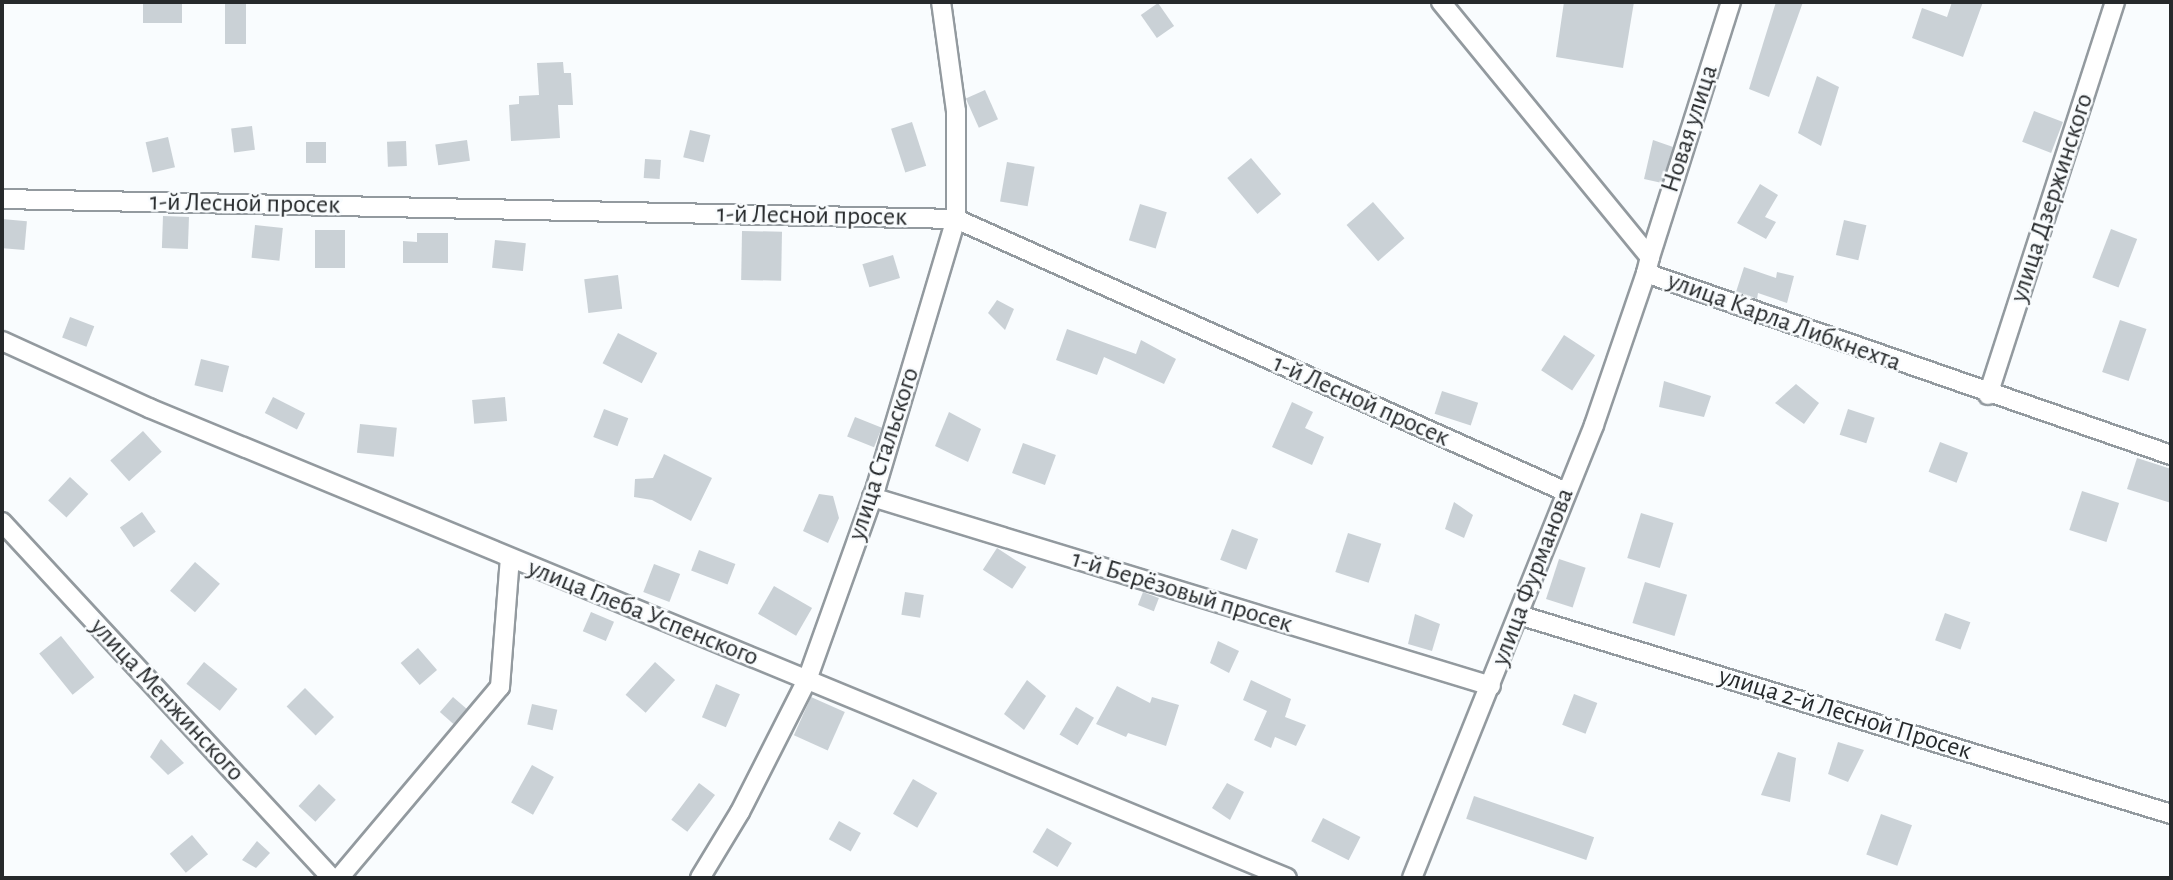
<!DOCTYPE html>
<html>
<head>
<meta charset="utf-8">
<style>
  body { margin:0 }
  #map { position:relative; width:2173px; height:880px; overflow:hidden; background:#f9fcfe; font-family:"Alegreya Sans",sans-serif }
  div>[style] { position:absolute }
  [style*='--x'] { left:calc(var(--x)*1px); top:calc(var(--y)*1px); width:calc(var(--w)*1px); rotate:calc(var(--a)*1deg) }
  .building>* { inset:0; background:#cad1d6; transform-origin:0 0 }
  .roads { filter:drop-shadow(2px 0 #939a9f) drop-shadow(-2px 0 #939a9f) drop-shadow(0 2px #939a9f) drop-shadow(0 -2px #939a9f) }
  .street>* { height:18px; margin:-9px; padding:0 9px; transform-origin:9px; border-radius:9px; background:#fff }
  span { translate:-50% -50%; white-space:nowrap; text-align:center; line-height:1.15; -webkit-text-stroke:5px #f9fcfe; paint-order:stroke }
  .street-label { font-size:26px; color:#26292b }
  .frame { position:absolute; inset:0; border:4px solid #26292b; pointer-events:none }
</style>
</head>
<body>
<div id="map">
  <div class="building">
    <div style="left:143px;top:2px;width:39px;height:21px"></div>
    <div style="left:225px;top:2px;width:21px;height:42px"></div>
    <div style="clip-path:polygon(1564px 2px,1634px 2px,1623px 68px,1556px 57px)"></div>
    <div style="clip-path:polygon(1776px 2px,1803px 2px,1769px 97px,1749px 89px)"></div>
    <div style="clip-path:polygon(1952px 2px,1983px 2px,1963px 57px,1912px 38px,1922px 8px,1947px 17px)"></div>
    <div style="left:1158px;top:3px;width:28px;height:21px;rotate:55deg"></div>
    <div style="clip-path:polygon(563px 62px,564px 73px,571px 73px,573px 105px,558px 105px,560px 138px,511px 141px,509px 105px,519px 104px,519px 96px,539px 95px,537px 63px)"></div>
    <div style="clip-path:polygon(1817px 76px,1839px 87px,1821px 146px,1798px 133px)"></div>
    <div style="left:985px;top:90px;width:32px;height:21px;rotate:66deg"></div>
    <div style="left:2034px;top:111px;width:31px;height:33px;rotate:21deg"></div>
    <div style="left:912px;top:122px;width:46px;height:22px;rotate:72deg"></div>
    <div style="left:252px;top:126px;width:24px;height:21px;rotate:83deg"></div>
    <div style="left:690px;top:130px;width:21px;height:28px;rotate:14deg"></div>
    <div style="left:168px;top:137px;width:31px;height:23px;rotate:77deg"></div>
    <div style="left:467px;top:140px;width:21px;height:32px;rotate:82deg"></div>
    <div style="clip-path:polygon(1653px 140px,1673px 147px,1662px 183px,1644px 179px)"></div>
    <div style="left:406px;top:141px;width:25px;height:19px;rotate:88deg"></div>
    <div style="left:306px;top:142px;width:20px;height:21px"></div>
    <div style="left:1251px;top:158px;width:47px;height:31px;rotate:50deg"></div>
    <div style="left:645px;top:159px;width:16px;height:19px;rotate:4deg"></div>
    <div style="left:1007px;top:162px;width:28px;height:40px;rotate:10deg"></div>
    <div style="clip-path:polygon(1760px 184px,1778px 195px,1765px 217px,1776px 222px,1766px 239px,1737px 223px)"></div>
    <div style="left:1373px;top:202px;width:48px;height:35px;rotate:49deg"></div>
    <div style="left:1140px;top:204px;width:28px;height:38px;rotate:17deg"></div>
    <div style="left:163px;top:216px;width:26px;height:32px;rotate:2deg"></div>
    <div style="left:2px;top:219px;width:25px;height:29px;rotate:5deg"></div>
    <div style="left:1844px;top:220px;width:23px;height:36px;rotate:13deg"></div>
    <div style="left:255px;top:225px;width:28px;height:33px;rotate:6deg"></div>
    <div style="left:2111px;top:229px;width:28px;height:52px;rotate:21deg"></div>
    <div style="left:315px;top:230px;width:30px;height:38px"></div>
    <div style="left:742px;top:231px;width:40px;height:49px;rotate:1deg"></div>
    <div style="clip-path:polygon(417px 233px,448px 233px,448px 263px,403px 263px,403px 241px,417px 242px)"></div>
    <div style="left:495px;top:240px;width:31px;height:28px;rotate:6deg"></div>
    <div style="left:893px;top:255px;width:24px;height:32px;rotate:73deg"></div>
    <div style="clip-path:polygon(1744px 267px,1776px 278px,1777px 272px,1794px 276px,1787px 303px,1758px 293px,1757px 299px,1736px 292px)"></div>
    <div style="left:618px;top:275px;width:34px;height:34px;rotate:83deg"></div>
    <div style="clip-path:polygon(997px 300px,1014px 309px,1005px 330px,988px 313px)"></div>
    <div style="left:70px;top:317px;width:26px;height:22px;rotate:21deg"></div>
    <div style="left:2120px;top:320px;width:28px;height:55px;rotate:19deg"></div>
    <div style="clip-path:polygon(1067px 329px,1136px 354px,1141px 340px,1176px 359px,1164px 384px,1104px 357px,1097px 375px,1056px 360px)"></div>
    <div style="left:618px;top:333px;width:44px;height:34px;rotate:27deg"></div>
    <div style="left:1564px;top:335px;width:37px;height:42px;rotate:33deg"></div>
    <div style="left:201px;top:359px;width:29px;height:27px;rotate:14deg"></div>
    <div style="clip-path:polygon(1664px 381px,1711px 396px,1704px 417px,1659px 407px)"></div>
    <div style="clip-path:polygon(1796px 384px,1819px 403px,1804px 424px,1775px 403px)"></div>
    <div style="left:1442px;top:391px;width:38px;height:24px;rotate:18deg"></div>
    <div style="left:273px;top:397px;width:36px;height:18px;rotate:27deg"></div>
    <div style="left:505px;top:397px;width:24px;height:33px;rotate:85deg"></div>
    <div style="clip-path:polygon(1292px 402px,1313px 412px,1305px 428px,1324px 437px,1312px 465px,1272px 447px)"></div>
    <div style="left:604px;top:409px;width:26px;height:30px;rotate:21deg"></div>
    <div style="left:1848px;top:409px;width:28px;height:27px;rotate:18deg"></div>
    <div style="clip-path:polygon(949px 412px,981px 429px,968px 462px,935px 446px)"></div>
    <div style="left:855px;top:417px;width:29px;height:21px;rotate:22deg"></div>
    <div style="left:360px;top:424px;width:37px;height:29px;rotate:6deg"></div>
    <div style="left:143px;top:431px;width:28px;height:44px;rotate:48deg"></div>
    <div style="left:1940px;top:442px;width:30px;height:32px;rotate:21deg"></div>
    <div style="left:1023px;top:443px;width:35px;height:32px;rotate:20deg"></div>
    <div style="clip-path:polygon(664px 454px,712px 478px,691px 521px,652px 500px,634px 497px,635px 479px,653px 478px)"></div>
    <div style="clip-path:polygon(2137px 458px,2171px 469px,2171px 503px,2127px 489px)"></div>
    <div style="left:70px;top:477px;width:25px;height:32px;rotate:43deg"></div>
    <div style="left:2082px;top:491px;width:39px;height:41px;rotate:18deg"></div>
    <div style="clip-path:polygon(819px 494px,833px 496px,839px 518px,828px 543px,803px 531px)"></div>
    <div style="clip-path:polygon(1454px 502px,1473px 515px,1464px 538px,1445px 529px)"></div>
    <div style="left:142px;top:512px;width:24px;height:27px;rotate:55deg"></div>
    <div style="left:1641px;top:513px;width:34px;height:47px;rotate:17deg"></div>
    <div style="left:1232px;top:529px;width:28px;height:33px;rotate:21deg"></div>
    <div style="left:1348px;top:533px;width:35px;height:41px;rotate:18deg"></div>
    <div style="left:997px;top:548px;width:35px;height:26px;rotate:33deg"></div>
    <div style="left:699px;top:550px;width:39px;height:22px;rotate:21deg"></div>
    <div style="left:1559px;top:559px;width:28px;height:42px;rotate:18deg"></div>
    <div style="left:195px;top:562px;width:33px;height:38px;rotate:41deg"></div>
    <div style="left:654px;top:564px;width:28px;height:30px;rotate:21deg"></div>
    <div style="left:1645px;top:582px;width:44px;height:43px;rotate:17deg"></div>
    <div style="left:774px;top:586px;width:44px;height:32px;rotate:30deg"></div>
    <div style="left:905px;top:592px;width:19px;height:23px;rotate:9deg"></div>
    <div style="left:1143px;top:592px;width:17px;height:14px;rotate:21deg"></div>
    <div style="left:591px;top:612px;width:25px;height:21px;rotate:23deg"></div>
    <div style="left:1945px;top:613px;width:27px;height:29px;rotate:20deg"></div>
    <div style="clip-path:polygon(1415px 614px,1440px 624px,1432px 651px,1408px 644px)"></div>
    <div style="left:61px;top:636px;width:53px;height:28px;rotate:51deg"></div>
    <div style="clip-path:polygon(1218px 641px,1239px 651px,1229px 673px,1210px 663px)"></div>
    <div style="left:418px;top:648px;width:29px;height:23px;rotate:49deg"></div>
    <div style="left:204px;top:662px;width:43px;height:28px;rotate:39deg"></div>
    <div style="left:655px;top:662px;width:27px;height:44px;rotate:42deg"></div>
    <div style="clip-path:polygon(1027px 680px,1046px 696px,1024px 730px,1004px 714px)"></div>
    <div style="clip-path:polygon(1251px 680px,1291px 699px,1285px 717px,1306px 725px,1296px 746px,1275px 737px,1271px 748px,1254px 740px,1267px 711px,1243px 700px)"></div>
    <div style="left:716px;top:684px;width:26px;height:36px;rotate:23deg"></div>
    <div style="clip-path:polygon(1117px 686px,1150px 703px,1152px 697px,1179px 705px,1166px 746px,1128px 733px,1126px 737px,1096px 724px)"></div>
    <div style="left:305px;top:688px;width:41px;height:26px;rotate:45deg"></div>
    <div style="left:1574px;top:694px;width:25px;height:33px;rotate:21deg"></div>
    <div style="left:453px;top:697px;width:18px;height:20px;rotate:41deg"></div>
    <div style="left:811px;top:697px;width:37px;height:42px;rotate:24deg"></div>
    <div style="left:532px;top:704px;width:26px;height:21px;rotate:13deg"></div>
    <div style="left:1076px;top:707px;width:21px;height:32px;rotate:31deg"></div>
    <div style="clip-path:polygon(161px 739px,184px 763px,168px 775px,150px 757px)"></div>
    <div style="clip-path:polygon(1838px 742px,1864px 750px,1848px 782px,1828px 774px)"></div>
    <div style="clip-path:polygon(1778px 752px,1796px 758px,1790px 802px,1761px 795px)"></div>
    <div style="left:532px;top:765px;width:25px;height:43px;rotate:29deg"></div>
    <div style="left:913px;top:779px;width:28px;height:40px;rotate:30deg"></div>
    <div style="left:699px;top:783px;width:20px;height:46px;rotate:37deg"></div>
    <div style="clip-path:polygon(1227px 783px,1244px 792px,1230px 820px,1212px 808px)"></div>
    <div style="left:319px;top:784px;width:23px;height:30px;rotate:43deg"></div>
    <div style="left:1474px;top:796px;width:127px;height:24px;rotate:19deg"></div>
    <div style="left:1881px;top:814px;width:33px;height:43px;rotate:20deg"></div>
    <div style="left:1323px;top:818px;width:42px;height:26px;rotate:27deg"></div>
    <div style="left:839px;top:821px;width:25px;height:21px;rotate:29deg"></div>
    <div style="left:1047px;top:828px;width:29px;height:28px;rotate:31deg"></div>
    <div style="left:192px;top:835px;width:25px;height:29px;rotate:50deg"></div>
    <div style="clip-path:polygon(257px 841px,270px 853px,256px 868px,242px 860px)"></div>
  </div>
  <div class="roads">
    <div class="street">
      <div style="--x:1441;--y:2;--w:330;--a:50.7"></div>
      <div style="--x:1650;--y:257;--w:16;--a:104"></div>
      <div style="--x:1646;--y:273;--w:556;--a:19.12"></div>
      <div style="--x:2;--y:199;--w:954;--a:1.2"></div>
      <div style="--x:956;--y:219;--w:666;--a:24.1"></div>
      <div style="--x:1650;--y:257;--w:268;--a:-72.4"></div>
      <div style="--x:2;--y:341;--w:162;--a:24.5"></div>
      <div style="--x:149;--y:408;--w:1231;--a:22.44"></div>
      <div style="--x:1988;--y:395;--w:413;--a:-72.1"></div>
      <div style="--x:872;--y:497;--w:647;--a:16.98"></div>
      <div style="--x:2;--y:522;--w:485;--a:47.2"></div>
      <div style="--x:1519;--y:615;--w:682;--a:16.97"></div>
      <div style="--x:339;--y:878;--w:250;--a:-49.9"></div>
      <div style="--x:500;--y:687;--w:129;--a:-85.6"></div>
      <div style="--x:700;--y:878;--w:77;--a:-58.8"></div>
      <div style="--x:740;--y:812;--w:148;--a:-63.1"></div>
      <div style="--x:807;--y:680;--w:205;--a:-70.3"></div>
      <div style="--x:876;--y:487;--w:280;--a:-73.4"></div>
      <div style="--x:956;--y:219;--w:108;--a:-90"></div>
      <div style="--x:956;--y:111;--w:110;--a:-97.8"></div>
      <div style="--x:1412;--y:878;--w:488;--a:-68.1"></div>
      <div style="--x:1594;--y:425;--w:161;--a:-71.1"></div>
    </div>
  </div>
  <div class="street-label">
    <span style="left:1690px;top:129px;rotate:-72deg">Новая улица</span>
    <span style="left:2052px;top:198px;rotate:-72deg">улица Дзержинского</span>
    <span style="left:245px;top:204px;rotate:1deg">1-й Лесной просек</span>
    <span style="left:812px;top:216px;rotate:1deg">1-й Лесной просек</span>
    <span style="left:1784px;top:322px;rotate:20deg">улица Карла Либкнехта</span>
    <span style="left:1361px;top:401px;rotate:24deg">1-й Лесной просек</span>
    <span style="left:884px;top:454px;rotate:-72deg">улица Стальского</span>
    <span style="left:1533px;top:577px;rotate:-69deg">улица Фурманова</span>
    <span style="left:1182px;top:592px;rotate:17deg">1-й Берёзовый просек</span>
    <span style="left:643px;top:613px;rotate:22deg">улица Глеба Успенского</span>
    <span style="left:167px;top:700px;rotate:47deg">улица Менжинского</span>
    <span style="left:1845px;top:714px;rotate:17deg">улица 2-й Лесной Просек</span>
  </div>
  <div class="frame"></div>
</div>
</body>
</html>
